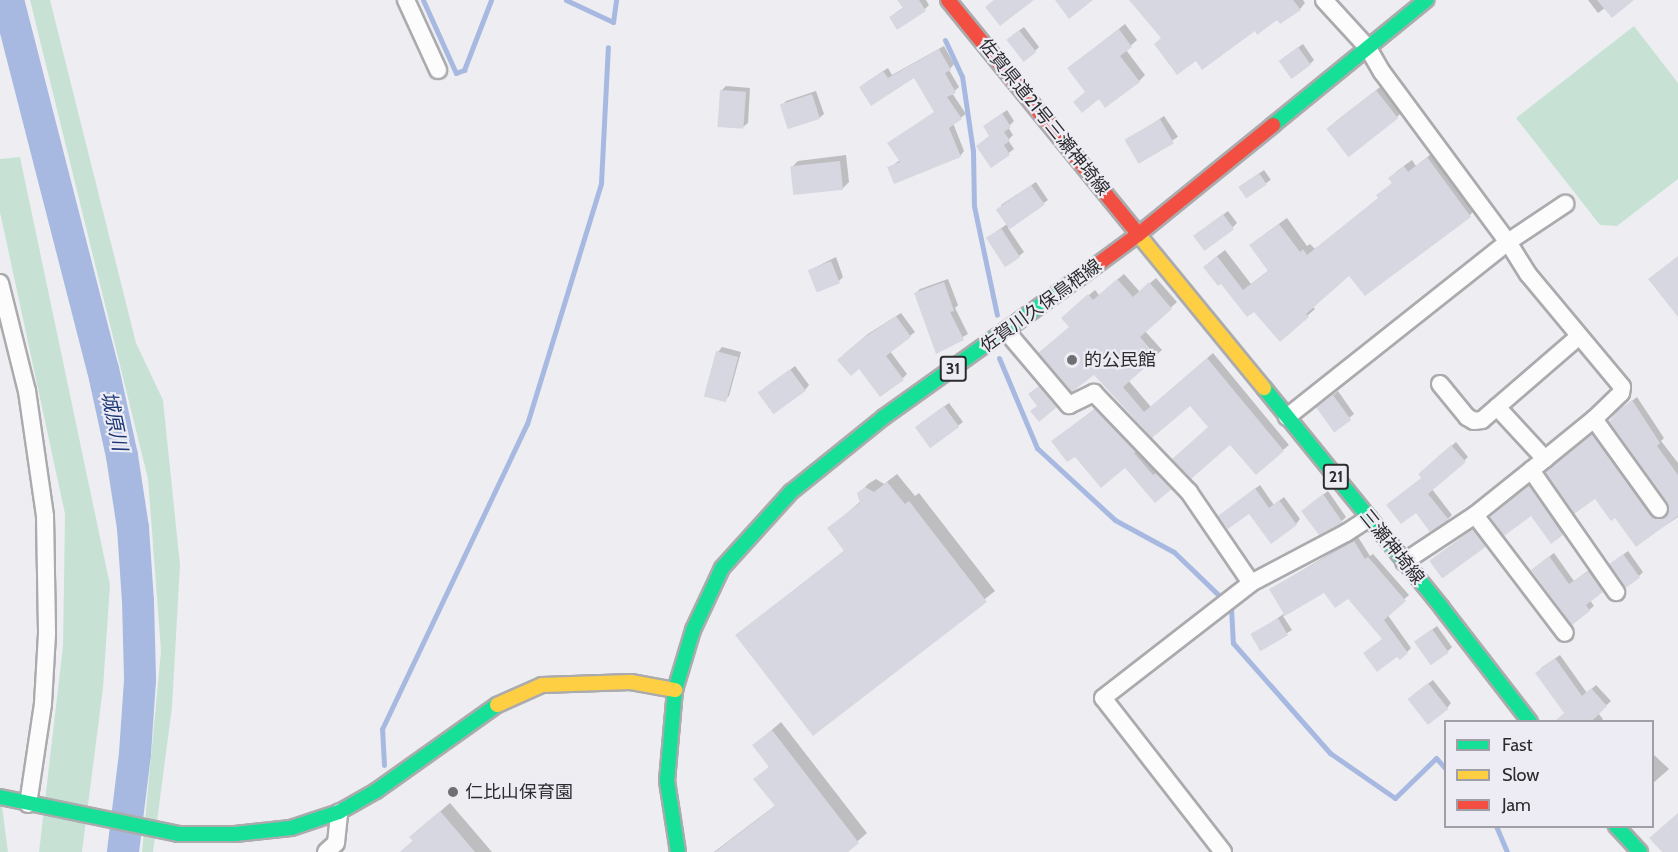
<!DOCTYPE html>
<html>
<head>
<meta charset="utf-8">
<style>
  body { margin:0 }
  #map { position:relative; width:1678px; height:852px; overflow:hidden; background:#eeeef2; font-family:Cabin,"Noto Sans JP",sans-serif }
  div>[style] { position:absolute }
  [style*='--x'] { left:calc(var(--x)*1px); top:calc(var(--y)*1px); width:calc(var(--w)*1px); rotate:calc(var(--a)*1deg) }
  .green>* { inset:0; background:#c7e2d5 }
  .shadow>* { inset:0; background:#0003; transform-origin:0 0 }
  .stream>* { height:5px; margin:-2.5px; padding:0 2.5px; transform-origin:2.5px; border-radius:2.5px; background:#a7b9e1 }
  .river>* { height:32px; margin:-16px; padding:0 16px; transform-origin:16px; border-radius:16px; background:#a7b9e1 }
  .building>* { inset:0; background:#d7d7e1; transform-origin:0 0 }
  .roads { filter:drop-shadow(2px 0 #ababae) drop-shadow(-2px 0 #ababae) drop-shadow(0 2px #ababae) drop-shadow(0 -2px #ababae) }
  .street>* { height:16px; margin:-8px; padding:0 8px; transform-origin:8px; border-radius:8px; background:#fcfcfd }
  .fast>* { height:14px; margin:-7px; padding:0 7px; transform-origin:7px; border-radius:7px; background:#16e098 }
  .slow>* { height:14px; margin:-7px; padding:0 7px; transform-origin:7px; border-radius:7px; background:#ffcf43 }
  .jam>* { height:14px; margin:-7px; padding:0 7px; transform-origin:7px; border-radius:7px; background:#f24e42 }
  .dots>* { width:16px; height:16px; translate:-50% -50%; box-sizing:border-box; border:3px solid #edecf4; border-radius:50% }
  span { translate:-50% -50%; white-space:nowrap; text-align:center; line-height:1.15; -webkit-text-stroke:4.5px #edecf4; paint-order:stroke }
  .shield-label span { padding:2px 4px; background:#edecf4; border:2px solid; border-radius:4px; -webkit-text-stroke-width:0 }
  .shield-label { font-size:16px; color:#2c2c2f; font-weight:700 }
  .street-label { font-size:18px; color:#2c2c2f }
  .poi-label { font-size:18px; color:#2c2c2f }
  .left { translate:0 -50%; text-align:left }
  .water-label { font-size:20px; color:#1c3778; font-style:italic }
  .legend { position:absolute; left:1444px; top:720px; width:210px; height:108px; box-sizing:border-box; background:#edecf4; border:2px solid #a09fa5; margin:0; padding:8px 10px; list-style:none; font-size:18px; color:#2c2c2f }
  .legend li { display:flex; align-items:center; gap:12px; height:30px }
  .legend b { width:30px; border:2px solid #a09fa5 }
</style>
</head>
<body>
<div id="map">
  <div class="green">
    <div style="clip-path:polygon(30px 0,50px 0,136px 343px,163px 400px,180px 565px,172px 707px,153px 852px,142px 852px,161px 651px,148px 479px)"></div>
    <div style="clip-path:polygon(1634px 26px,1678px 83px,1678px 179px,1617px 226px,1600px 225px,1516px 118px)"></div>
    <div style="clip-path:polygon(20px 157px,110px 585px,103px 688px,82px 852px,39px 852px,63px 646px,65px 514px,0 212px,0 159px)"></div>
    <div style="clip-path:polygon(0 791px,8px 852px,0 852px)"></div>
  </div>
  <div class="shadow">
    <div style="clip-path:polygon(899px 0,926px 0,929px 5px,925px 9px,895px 13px,904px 7px)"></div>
    <div style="clip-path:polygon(1140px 0,1303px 0,1305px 3px,1300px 9px,1196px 59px,1162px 37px)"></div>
    <div style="clip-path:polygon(1588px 0,1632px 0,1605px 8px,1598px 13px)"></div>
    <div style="clip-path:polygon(1125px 24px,1137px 40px,1126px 50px,1145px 75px,1139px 81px,1099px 97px,1087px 92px,1069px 68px)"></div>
    <div style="clip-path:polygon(1024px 27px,1039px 47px,1035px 51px,1013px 35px)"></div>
    <div style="clip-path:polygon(1303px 44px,1314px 60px,1310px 64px,1285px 57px)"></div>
    <div style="clip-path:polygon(944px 46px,954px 64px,949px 70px,959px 87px,952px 93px,966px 114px,953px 123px,964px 151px,960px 156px,889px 168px,900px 160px,935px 111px,914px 76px,865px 83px,888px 68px,892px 75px)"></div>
    <div style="clip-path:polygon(1384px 84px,1404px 110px,1397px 117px,1335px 122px)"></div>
    <div style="clip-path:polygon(726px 86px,750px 88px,748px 123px,743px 127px,721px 91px)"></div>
    <div style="clip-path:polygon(816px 91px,824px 114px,819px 118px,782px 105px,786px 101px)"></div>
    <div style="clip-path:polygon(1007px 110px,1014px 121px,1008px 127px,1013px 135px,1008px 140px,1014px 149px,991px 166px,978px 146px,991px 135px,985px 126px)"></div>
    <div style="left:1164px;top:116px;width:25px;height:46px;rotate:56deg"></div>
    <div style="clip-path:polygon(1435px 151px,1477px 208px,1470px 215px,1349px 274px,1312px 306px,1315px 309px,1280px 340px,1212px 260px,1225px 250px,1251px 284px,1269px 270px,1251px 246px,1258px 239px,1287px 218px,1307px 246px,1310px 244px,1315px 249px,1379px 198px,1393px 182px,1390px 178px,1397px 171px,1412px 160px,1416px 166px)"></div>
    <div style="clip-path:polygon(846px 155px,849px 182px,842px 189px,791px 168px,798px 161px)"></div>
    <div style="left:1264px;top:170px;width:12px;height:30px;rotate:55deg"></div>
    <div style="clip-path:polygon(1036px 182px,1048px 200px,1008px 228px,1024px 252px,1019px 256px,988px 238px,1007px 224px,1001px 205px)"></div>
    <div style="clip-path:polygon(1228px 211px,1237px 223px,1233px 227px,1200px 232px)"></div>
    <div style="clip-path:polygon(836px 257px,843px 277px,839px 281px,810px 270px)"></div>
    <div style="clip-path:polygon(1124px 274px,1140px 292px,1156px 278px,1177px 302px,1145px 331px,1162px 350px,1128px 380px,1151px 407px,1213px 353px,1289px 445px,1283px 450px,1231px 443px,1210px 426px,1190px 404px,1152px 436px,1070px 326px,1069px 312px,1095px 290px,1099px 295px)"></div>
    <div style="clip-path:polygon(948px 279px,958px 305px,955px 308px,968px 334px,936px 352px,916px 293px,920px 289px)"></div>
    <div style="clip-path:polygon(901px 313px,915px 332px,890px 351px,907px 374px,903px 378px,859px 367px,843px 355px,868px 334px)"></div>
    <div style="clip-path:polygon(722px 347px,741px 352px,729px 396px,725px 400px,718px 352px)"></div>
    <div style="clip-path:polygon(795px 366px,809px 385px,805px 390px,765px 389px)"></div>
    <div style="clip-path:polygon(1044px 383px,1060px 401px,1056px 405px,1038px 405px,1034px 390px)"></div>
    <div style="clip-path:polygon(1338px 391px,1354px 414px,1334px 430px,1323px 403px)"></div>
    <div style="clip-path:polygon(1637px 397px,1664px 438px,1661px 441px,1678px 463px,1678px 517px,1636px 545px,1615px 516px,1595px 497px,1552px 468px,1597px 431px,1655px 511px,1666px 516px,1670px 512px,1669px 502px,1625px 406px)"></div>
    <div style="clip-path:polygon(949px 403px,963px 422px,931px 446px,921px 423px)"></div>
    <div style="clip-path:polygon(1101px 404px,1176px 482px,1171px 488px,1125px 466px,1075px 455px,1053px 441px)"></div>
    <div style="clip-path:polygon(1456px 442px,1468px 457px,1432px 489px,1452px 515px,1448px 519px,1416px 511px,1424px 470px)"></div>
    <div style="clip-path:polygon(897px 474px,915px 496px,919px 493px,995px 591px,813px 734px,737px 635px,845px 550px,829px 529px,861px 501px,859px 494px,868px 484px,876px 479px,884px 484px)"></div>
    <div style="clip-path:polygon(1534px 482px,1567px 529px,1551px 542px,1532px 514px,1496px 513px)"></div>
    <div style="clip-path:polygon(1260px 485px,1274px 505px,1284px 497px,1300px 519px,1296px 524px,1249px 511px,1220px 516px)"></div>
    <div style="clip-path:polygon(1328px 491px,1346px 517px,1342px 521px,1307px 507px)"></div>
    <div style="left:1478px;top:526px;width:19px;height:58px;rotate:54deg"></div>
    <div style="clip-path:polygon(1358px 537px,1370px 556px,1373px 554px,1409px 595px,1387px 614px,1411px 648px,1407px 652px,1383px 639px,1348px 597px,1324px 591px,1283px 616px,1292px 630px,1262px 649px,1253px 635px,1285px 613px,1271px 589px)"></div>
    <div style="clip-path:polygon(1628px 551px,1643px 572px,1639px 576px,1616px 560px)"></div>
    <div style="clip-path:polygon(1554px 553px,1574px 581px,1593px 567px,1607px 587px,1590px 600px,1594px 606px,1589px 610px,1537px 566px)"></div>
    <div style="clip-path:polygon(1437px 626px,1452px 647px,1448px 651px,1421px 638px)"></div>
    <div style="clip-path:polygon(1560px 655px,1587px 693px,1596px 685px,1611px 701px,1598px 713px,1603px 719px,1600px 722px,1570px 722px,1541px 668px)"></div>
    <div style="clip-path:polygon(1433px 680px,1451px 703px,1447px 708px,1414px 694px)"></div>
    <div style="clip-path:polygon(781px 722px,867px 833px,845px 852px,714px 852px,776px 805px,755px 779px,770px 766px,754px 745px)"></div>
    <div style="clip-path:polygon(1652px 753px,1669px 769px,1652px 784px)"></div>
    <div style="clip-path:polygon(450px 803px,492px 852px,400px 852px,414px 840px,421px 828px)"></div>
  </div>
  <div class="stream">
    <div style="--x:423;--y:0;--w:80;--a:65.7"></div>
    <div style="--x:456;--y:73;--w:9;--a:-21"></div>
    <div style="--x:464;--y:70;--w:75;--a:-68.9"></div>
    <div style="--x:566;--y:0;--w:52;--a:25.1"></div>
    <div style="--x:613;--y:22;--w:22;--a:-82"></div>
    <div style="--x:945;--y:40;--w:40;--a:65"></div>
    <div style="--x:962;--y:76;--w:76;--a:81.7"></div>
    <div style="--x:973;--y:151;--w:55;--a:89"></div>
    <div style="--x:974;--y:206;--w:111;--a:78.1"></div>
    <div style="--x:999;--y:358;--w:98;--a:67.1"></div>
    <div style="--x:1037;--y:448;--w:106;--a:42.7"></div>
    <div style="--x:1115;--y:520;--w:67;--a:28.5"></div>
    <div style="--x:1174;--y:552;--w:79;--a:44"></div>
    <div style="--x:1231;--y:607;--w:36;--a:87"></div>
    <div style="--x:1233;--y:643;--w:147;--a:48.6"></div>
    <div style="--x:1330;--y:753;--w:79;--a:34.7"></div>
    <div style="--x:1395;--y:798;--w:57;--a:-44.3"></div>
    <div style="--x:1436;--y:758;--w:15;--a:48"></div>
    <div style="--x:384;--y:765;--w:36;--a:-93"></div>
    <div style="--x:382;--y:729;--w:338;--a:-64.6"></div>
    <div style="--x:527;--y:424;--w:252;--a:-72.9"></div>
    <div style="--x:601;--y:183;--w:136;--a:-87.1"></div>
    <div style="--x:1496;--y:826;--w:28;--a:67"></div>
  </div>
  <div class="river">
    <div style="--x:8;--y:0;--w:381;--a:75.6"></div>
    <div style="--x:103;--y:369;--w:89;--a:77.7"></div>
    <div style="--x:122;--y:456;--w:73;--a:81.3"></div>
    <div style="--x:133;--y:528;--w:73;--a:86.1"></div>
    <div style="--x:138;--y:601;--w:79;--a:88.5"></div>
    <div style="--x:140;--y:680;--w:74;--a:93.9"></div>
    <div style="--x:135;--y:754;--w:99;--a:97"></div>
  </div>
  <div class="building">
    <div style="clip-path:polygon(897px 0,919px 0,926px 11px,897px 30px,889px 17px,903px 8px)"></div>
    <div style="clip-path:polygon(994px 0,1034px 0,1000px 26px,985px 7px)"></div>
    <div style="clip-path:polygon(1055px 0,1093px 0,1069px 19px)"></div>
    <div style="clip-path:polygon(1129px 0,1293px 0,1301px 10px,1280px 24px,1277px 20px,1257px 35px,1255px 31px,1202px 70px,1196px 61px,1177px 75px,1154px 44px,1161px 38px)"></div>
    <div style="clip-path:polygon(1597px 0,1634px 0,1612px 18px)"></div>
    <div style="clip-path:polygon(1119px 29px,1132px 47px,1120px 56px,1140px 82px,1105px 108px,1099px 99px,1082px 113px,1073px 102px,1085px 92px,1067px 68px)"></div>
    <div style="left:1019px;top:30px;width:28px;height:16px;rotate:52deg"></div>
    <div style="left:1298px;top:47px;width:22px;height:24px;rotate:54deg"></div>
    <div style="clip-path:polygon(939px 49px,951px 70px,945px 73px,956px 93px,947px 97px,962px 119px,949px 128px,961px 157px,894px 184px,887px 167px,900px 162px,887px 143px,934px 112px,914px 78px,871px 106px,859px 87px,883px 71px,888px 78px)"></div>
    <div style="left:720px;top:90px;width:26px;height:37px;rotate:4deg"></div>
    <div style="left:1376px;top:90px;width:36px;height:63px;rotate:52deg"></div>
    <div style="left:812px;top:94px;width:26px;height:34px;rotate:72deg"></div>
    <div style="clip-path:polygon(1002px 113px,1011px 127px,1004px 132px,1010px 141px,1004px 145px,1010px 155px,991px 168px,976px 146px,989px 136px,983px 126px)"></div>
    <div style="left:1160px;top:119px;width:28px;height:41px;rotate:60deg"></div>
    <div style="clip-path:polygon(1427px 157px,1471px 217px,1365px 296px,1349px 276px,1306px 314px,1309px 317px,1280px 342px,1254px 312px,1247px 317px,1221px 284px,1218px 286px,1203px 267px,1217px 256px,1243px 290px,1268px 271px,1249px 245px,1279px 224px,1300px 252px,1303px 249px,1307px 255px,1378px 198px,1376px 195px,1392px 183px,1388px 178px,1404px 166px,1408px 172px)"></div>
    <div style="left:840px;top:161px;width:29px;height:50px;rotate:84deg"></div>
    <div style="left:1259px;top:173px;width:14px;height:25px;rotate:56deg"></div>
    <div style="left:1031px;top:185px;width:24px;height:43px;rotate:55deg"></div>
    <div style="left:1223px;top:214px;width:19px;height:37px;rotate:54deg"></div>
    <div style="left:1001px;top:228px;width:35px;height:18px;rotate:57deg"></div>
    <div style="clip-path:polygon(1678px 256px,1678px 317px,1648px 279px)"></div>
    <div style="left:831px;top:261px;width:24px;height:25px;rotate:68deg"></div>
    <div style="clip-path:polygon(1117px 279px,1133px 297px,1149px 282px,1172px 309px,1140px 337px,1157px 357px,1123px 387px,1144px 412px,1207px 358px,1284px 451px,1256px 475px,1230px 445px,1191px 479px,1172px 459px,1208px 427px,1190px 406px,1152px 438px,1094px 375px,1072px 392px,1038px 353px,1069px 327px,1061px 318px,1088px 294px,1093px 300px)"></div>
    <div style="clip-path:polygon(944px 282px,954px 311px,950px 312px,964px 340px,936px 354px,914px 293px)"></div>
    <div style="clip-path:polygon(896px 316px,911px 337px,886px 356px,904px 380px,880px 397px,859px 369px,851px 376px,837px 360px,862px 339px)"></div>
    <div style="left:716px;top:351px;width:23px;height:47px;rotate:15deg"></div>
    <div style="left:790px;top:369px;width:27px;height:40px;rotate:54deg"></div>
    <div style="clip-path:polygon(1039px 386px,1057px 407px,1039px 422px,1030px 411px,1037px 406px,1028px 394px)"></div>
    <div style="left:1333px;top:395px;width:31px;height:21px;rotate:54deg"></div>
    <div style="clip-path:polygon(1632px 400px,1660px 443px,1657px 446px,1678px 475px,1678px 516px,1636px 547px,1615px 518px,1611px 521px,1595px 499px,1574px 514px,1545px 472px,1592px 434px,1650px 515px,1659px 519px,1666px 517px,1669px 509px,1668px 503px,1609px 422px,1618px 410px)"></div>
    <div style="left:944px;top:406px;width:26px;height:36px;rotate:54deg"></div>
    <div style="clip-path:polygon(1095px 409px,1136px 452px,1134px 453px,1153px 475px,1156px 473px,1172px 489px,1155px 503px,1125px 468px,1101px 488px,1075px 457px,1067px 462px,1051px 441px)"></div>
    <div style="clip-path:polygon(1451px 445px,1466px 462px,1428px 494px,1449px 520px,1430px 532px,1416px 513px,1401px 524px,1386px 505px,1421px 478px,1418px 474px)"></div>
    <div style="clip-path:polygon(887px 482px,905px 504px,909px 501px,987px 602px,813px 736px,735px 635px,844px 551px,827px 528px,860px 503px,857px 493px,865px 487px,874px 492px)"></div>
    <div style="clip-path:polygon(1529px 485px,1563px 535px,1551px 544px,1531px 516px,1504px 536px,1490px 517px)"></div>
    <div style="clip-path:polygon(1255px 488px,1269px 508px,1279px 500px,1297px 525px,1271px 544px,1249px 514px,1228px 529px,1218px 516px)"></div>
    <div style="clip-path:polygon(1323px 494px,1343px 523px,1319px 535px,1301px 511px)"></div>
    <div style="left:1473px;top:529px;width:22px;height:54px;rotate:54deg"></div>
    <div style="clip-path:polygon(1354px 541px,1365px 559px,1368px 557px,1406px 601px,1384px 620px,1408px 653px,1400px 660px,1397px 657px,1377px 672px,1363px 653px,1382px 639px,1348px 599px,1335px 608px,1324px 593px,1285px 616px,1269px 589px)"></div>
    <div style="left:1623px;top:554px;width:29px;height:17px;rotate:54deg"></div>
    <div style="clip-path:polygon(1549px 556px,1569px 584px,1588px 571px,1603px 592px,1586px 605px,1590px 611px,1572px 625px,1531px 570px)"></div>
    <div style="left:1278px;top:618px;width:20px;height:32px;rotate:60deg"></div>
    <div style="left:1432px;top:629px;width:29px;height:22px;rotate:55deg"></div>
    <div style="clip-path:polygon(1555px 658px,1582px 696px,1591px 688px,1607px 706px,1591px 722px,1554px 722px,1564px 713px,1535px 673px)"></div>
    <div style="left:1428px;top:683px;width:33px;height:26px;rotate:52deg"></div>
    <div style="clip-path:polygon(772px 730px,859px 843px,848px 852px,715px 852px,775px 806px,753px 779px,769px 767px,752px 745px)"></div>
    <div style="clip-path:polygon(440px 811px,475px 852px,400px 852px,413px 841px,409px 837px)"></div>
    <div style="clip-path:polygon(1678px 813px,1678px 852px,1662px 852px,1649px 838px)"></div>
  </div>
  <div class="roads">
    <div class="street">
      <div style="--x:406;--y:0;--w:77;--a:65.4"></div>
      <div style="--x:1324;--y:0;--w:65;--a:47.5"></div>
      <div style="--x:1368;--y:48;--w:28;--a:60"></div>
      <div style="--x:1382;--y:72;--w:212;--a:53.5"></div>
      <div style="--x:1508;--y:242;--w:38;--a:58"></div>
      <div style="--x:1528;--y:274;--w:147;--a:50.2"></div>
      <div style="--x:1622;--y:387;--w:6;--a:99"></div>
      <div style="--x:1621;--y:393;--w:37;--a:136"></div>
      <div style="--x:1594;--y:419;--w:63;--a:140.8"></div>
      <div style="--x:1545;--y:459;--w:90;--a:141.3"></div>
      <div style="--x:1475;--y:515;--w:85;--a:146.5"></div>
      <div style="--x:0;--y:283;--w:111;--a:76"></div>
      <div style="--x:27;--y:391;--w:126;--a:81.8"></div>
      <div style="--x:45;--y:516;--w:118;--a:89"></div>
      <div style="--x:47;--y:634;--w:70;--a:93.3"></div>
      <div style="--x:43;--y:704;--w:101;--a:98.5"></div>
      <div style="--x:1007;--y:332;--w:96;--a:49.7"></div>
      <div style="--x:1069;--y:405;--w:28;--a:-26"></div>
      <div style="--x:1094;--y:393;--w:137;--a:46.2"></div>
      <div style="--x:1189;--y:492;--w:110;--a:55.7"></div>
      <div style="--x:1440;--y:384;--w:43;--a:50.7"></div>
      <div style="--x:1467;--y:417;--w:8;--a:30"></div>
      <div style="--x:1474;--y:421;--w:8;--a:-7"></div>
      <div style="--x:1482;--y:420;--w:127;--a:-40.8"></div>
      <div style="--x:1497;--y:407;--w:71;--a:47.3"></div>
      <div style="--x:1287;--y:417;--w:282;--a:-38.4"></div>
      <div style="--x:1508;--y:242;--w:69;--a:-33.7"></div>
      <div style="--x:1594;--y:419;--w:111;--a:54.2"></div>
      <div style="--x:1531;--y:470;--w:149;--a:55.1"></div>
      <div style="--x:1475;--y:515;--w:148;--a:52.7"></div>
      <div style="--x:326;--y:852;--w:13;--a:-42"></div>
      <div style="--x:336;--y:843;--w:31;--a:-84"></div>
      <div style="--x:1223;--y:852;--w:195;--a:-127.9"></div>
      <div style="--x:1103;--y:698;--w:187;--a:-37.8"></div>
      <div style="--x:1251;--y:583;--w:107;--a:-27.8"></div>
      <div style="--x:1346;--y:533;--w:27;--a:-33"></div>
    </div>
    <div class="fast">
      <div style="--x:1273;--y:125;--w:198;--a:-39.2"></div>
      <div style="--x:1264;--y:388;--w:283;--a:51"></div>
      <div style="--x:1442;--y:608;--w:144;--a:52.3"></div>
      <div style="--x:0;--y:797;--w:182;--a:11.7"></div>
      <div style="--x:178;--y:834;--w:57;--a:0"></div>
      <div style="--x:235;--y:834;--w:56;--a:-6.1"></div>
      <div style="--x:291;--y:828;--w:51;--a:-18.4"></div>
      <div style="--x:339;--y:812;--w:43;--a:-29.6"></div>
      <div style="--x:376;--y:791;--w:148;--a:-35.4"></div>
      <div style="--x:1616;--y:826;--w:35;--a:47"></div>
      <div style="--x:678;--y:852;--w:72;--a:-98.8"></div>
      <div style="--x:667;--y:781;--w:91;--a:-85"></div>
      <div style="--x:675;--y:690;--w:63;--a:-73.3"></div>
      <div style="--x:693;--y:630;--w:68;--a:-64.9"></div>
      <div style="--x:722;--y:568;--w:103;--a:-47.8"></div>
      <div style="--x:791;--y:492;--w:119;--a:-38.9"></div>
      <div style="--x:884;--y:417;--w:234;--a:-35.5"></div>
    </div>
    <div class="slow">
      <div style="--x:1133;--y:228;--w:207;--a:50.7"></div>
      <div style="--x:497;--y:705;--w:49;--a:-24"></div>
      <div style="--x:542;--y:685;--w:89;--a:-1.9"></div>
      <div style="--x:631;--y:682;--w:45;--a:10.3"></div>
    </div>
    <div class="jam">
      <div style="--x:948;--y:0;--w:294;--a:50.9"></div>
      <div style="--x:1075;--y:281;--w:79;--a:-36.3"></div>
      <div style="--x:1139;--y:234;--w:173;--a:-39.1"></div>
    </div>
  </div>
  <div class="dots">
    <div style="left:1072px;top:360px;background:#707073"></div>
    <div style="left:453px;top:792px;background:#707073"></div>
  </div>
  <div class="shield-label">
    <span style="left:953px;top:369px">31</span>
    <span style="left:1336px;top:477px">21</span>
  </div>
  <div class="street-label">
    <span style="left:1044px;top:117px;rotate:51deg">佐賀県道21号三瀬神埼線</span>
    <span style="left:1041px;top:306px;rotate:-36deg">佐賀川久保鳥栖線</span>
    <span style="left:1392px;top:547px;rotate:51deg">三瀬神埼線</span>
  </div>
  <div class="poi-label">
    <span class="left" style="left:1084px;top:360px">的公民館</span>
    <span class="left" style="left:465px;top:792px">仁比山保育園</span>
  </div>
  <div class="water-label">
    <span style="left:114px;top:421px;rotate:78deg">城原川</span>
  </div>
  <ul class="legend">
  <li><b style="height:8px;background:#16e098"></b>Fast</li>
  <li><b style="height:8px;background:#ffcf43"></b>Slow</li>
  <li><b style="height:8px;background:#f24e42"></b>Jam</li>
  </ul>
</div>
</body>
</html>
